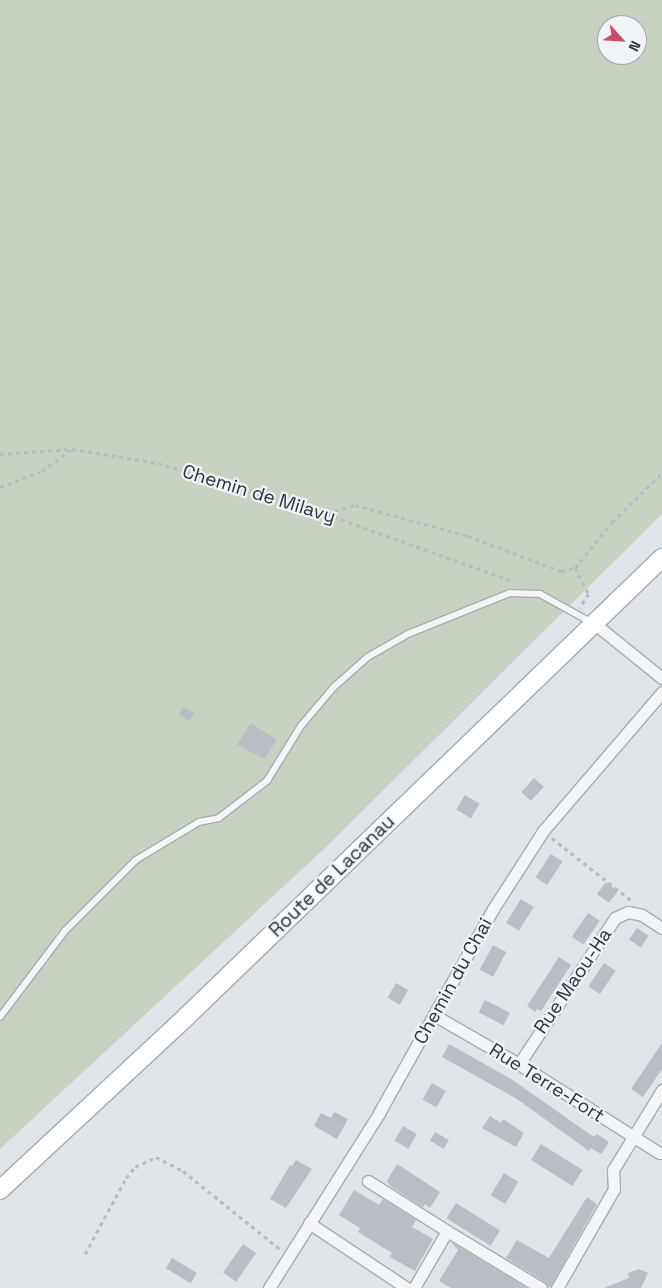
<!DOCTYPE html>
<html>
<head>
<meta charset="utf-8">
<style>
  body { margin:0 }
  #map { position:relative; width:662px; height:1288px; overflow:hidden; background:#e1e5e9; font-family:"Space Grotesk",sans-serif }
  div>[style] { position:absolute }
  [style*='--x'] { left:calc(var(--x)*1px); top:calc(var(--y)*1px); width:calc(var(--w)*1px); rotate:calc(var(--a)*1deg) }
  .green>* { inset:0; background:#c8d2c3 }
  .building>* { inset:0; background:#b9bec5; transform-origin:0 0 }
  .path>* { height:2.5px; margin-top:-1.25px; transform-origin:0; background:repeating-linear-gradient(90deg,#b8bbc0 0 4px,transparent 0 8px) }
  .roads { filter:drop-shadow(1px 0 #a7acb3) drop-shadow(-1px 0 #a7acb3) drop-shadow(0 1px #a7acb3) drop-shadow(0 -1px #a7acb3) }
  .lane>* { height:5.5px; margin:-2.75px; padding:0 2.75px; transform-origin:2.75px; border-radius:2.75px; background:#f4f5f7 }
  .street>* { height:11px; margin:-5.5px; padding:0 5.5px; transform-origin:5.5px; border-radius:5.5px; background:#f4f5f7 }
  .primary>* { height:18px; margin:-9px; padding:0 9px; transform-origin:9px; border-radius:9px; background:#fff }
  span { translate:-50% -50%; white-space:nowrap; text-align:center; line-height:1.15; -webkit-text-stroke:4.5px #f1f3f6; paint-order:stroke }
  .street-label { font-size:19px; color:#2b333f }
  .north { position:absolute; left:597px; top:15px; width:50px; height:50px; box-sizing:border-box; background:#f1f3f6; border:1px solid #a2a6ad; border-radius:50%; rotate:116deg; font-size:14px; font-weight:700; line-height:20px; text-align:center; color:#2b333f }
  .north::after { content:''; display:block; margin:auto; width:18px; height:22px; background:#c45068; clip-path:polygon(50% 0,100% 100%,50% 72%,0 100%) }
</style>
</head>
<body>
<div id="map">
  <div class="green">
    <div style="clip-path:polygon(evenodd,0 0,662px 0,662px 514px,325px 848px,0 1149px,0 0,607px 25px,637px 25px,637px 55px,607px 55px,607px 25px)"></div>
  </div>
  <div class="building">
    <div style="left:183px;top:707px;width:13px;height:9px;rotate:29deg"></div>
    <div style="clip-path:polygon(251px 723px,277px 740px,264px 759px,237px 745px)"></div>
    <div style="left:534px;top:778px;width:13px;height:19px;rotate:42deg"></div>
    <div style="left:465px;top:795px;width:17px;height:17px;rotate:31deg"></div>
    <div style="left:551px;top:854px;width:14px;height:28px;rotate:34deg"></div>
    <div style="left:606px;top:882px;width:15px;height:15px;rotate:37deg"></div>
    <div style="left:521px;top:899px;width:15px;height:28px;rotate:32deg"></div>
    <div style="left:588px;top:913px;width:14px;height:29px;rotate:34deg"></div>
    <div style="left:637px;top:928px;width:14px;height:14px;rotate:34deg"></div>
    <div style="left:493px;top:945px;width:15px;height:28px;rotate:28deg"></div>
    <div style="clip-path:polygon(559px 957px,571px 965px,541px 1011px,537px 1009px,535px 1012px,527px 1006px)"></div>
    <div style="left:604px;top:963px;width:14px;height:28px;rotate:34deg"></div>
    <div style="left:396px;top:983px;width:14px;height:17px;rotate:30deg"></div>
    <div style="left:485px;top:1000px;width:28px;height:14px;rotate:27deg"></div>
    <div style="clip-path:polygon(662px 1043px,662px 1069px,643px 1097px,631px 1089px)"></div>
    <div style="clip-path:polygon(449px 1044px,511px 1079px,594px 1137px,597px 1134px,609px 1142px,601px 1154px,591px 1148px,589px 1151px,517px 1099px,442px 1057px)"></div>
    <div style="left:432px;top:1083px;width:16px;height:19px;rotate:30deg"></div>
    <div style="clip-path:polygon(334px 1112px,348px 1119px,337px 1139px,314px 1126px,321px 1113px,331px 1118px)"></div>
    <div style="clip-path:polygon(490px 1116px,501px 1123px,503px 1119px,524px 1133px,516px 1147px,482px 1128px)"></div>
    <div style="left:403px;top:1126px;width:16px;height:17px;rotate:30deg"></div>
    <div style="left:435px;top:1132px;width:16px;height:10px;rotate:30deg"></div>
    <div style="left:541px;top:1144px;width:49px;height:19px;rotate:32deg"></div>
    <div style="clip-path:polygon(296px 1160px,312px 1169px,286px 1208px,270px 1199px,290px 1165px,292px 1166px)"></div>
    <div style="clip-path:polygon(397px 1164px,440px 1192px,430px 1208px,425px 1204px,423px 1207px,390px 1186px,387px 1181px)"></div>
    <div style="left:504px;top:1173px;width:17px;height:26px;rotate:31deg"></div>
    <div style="clip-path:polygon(354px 1190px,379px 1205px,383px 1199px,416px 1220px,412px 1227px,433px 1239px,415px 1271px,390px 1257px,392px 1253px,358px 1232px,360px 1228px,339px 1215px)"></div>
    <div style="clip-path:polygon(587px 1197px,597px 1204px,550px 1288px,545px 1282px,506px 1258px,517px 1240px,549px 1258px)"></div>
    <div style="left:456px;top:1203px;width:52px;height:18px;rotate:32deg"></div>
    <div style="clip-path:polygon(451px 1242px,527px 1288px,451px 1288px,439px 1281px,458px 1250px)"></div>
    <div style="left:243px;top:1244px;width:16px;height:35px;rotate:35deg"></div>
    <div style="left:172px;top:1258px;width:29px;height:12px;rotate:31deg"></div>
    <div style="clip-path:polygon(639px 1269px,648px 1273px,641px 1288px,604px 1288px,629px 1278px,628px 1273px)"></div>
  </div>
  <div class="path">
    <div style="--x:0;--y:454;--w:72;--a:-4"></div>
    <div style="--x:72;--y:449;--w:87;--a:9.2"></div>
    <div style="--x:158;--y:463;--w:176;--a:16.9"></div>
    <div style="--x:326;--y:514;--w:195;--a:19.7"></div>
    <div style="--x:0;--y:487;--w:45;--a:-20.9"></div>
    <div style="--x:42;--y:471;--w:36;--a:-36"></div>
    <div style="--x:327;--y:513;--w:29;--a:-16"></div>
    <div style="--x:355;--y:505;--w:117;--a:15.3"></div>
    <div style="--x:468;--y:536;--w:99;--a:20.6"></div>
    <div style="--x:561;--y:571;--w:14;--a:-12"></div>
    <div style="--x:575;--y:568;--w:59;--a:-51.2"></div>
    <div style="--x:612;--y:522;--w:70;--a:-44.4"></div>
    <div style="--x:575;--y:568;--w:30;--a:62"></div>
    <div style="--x:589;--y:594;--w:17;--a:123"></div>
    <div style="--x:552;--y:838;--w:102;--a:38.2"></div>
    <div style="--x:85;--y:1254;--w:86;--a:-61.7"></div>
    <div style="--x:126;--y:1178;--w:14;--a:-51"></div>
    <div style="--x:135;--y:1167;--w:23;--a:-25"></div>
    <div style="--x:156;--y:1157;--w:30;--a:27"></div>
    <div style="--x:183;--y:1171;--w:124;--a:38.8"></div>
  </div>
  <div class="roads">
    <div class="lane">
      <div style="--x:0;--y:1017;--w:108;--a:-52.9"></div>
      <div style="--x:65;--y:931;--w:100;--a:-45"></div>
      <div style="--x:136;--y:860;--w:74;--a:-31.1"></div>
      <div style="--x:199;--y:822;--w:20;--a:-11"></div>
      <div style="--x:219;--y:818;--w:61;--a:-37.6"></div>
      <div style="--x:267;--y:781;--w:65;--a:-58.3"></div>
      <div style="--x:301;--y:726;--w:51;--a:-49.8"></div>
      <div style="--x:334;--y:687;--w:45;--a:-41.4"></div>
      <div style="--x:368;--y:657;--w:46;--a:-29.9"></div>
      <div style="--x:408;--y:634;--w:110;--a:-21.9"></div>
      <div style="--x:510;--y:593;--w:30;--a:2"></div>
      <div style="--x:540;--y:594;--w:60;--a:28.7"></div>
    </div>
    <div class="street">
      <div style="--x:595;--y:624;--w:86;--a:38.9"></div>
      <div style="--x:434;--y:1015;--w:98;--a:30"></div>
      <div style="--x:519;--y:1064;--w:166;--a:32.4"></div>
      <div style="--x:519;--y:1064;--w:175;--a:-56.7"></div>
      <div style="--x:615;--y:918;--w:14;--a:-25"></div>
      <div style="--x:628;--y:912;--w:14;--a:12"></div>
      <div style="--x:642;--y:915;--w:24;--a:33"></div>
      <div style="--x:368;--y:1181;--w:93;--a:32.3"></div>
      <div style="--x:447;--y:1231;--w:66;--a:120.1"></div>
      <div style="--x:309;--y:1223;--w:118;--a:33.6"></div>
      <div style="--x:447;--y:1231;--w:110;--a:31.2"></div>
      <div style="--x:269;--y:1288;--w:207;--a:-57.8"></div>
      <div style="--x:379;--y:1113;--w:234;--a:-60.8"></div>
      <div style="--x:493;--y:909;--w:93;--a:-57.3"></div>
      <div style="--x:543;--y:831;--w:183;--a:-49.4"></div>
      <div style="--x:557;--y:1288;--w:114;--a:-60.1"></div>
      <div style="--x:614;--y:1189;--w:19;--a:-93"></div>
      <div style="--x:613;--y:1170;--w:94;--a:-58.5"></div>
    </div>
    <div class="primary">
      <div style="--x:0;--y:1190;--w:255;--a:-42.9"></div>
      <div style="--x:187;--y:1016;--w:660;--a:-43.96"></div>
    </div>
  </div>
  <div class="street-label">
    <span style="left:259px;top:494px;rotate:17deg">Chemin de Milavy</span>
    <span style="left:332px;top:876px;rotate:-44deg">Route de Lacanau</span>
    <span style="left:453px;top:981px;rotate:-61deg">Chemin du Chai</span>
    <span style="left:573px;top:981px;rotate:-56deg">Rue Maou-Ha</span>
    <span style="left:547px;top:1083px;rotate:32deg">Rue Terre-Fort</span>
  </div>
  <div class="north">N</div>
</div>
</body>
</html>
